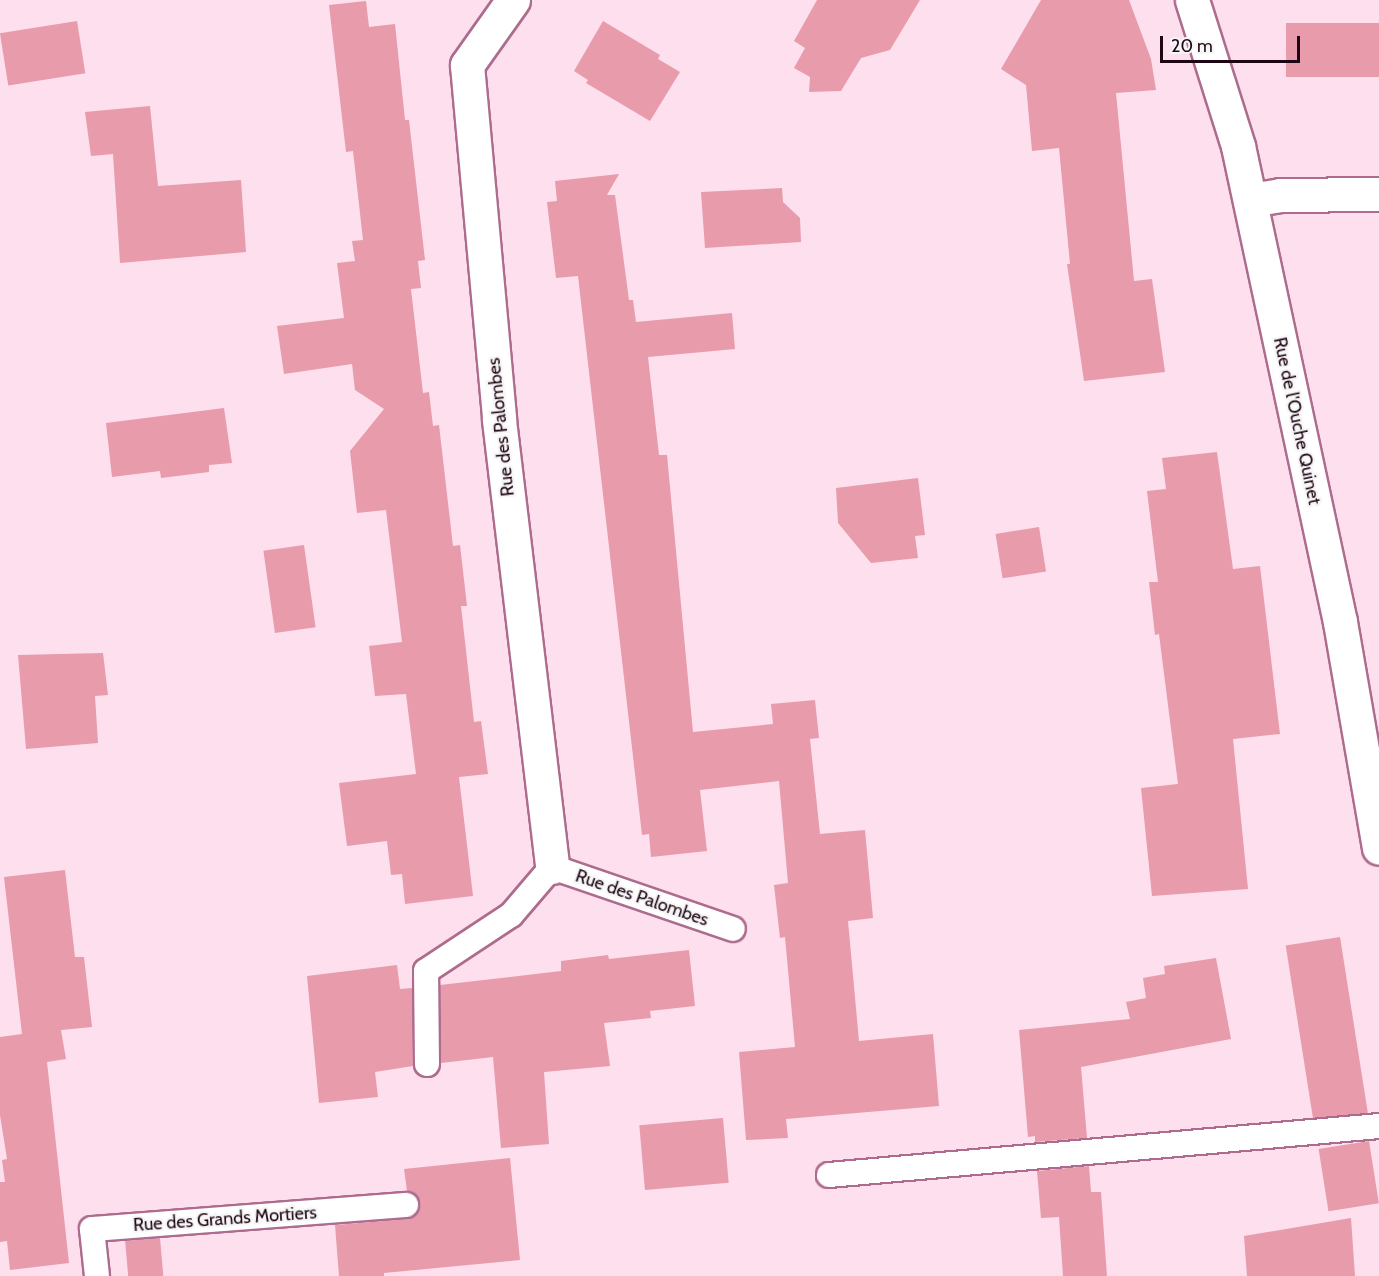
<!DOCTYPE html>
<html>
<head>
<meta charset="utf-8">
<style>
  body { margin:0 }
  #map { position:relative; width:1379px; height:1276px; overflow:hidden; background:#fddfee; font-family:Cabin,sans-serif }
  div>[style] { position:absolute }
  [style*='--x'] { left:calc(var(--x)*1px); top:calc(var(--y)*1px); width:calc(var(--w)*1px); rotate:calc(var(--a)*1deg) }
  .building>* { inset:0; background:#e89baa; transform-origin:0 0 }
  .roads { filter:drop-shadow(2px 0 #ad6c8e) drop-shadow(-2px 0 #ad6c8e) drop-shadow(0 2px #ad6c8e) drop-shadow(0 -2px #ad6c8e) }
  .service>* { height:24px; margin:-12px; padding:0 12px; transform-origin:12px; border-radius:12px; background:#fff }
  .minor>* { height:33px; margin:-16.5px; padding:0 16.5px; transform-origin:16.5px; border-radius:16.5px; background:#fff }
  span { translate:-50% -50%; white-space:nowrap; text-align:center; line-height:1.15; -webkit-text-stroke:4.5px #f6f6f6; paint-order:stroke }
  .street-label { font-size:18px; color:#1e0614 }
  .scale { position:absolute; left:1160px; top:36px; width:140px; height:27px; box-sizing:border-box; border:3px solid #1e0614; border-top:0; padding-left:8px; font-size:18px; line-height:21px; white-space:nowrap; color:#1e0614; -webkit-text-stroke:4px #f6f6f6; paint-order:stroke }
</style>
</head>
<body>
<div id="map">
  <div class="building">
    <div style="clip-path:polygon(817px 0,920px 0,890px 50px,861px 58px,841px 91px,809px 92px,810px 77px,794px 68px,805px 48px,794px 41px)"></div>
    <div style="clip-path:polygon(1041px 0,1129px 0,1151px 59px,1156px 90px,1116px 93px,1134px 281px,1152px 279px,1165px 372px,1084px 381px,1067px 264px,1070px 264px,1059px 148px,1032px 151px,1026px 85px,1001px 69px)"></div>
    <div style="clip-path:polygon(366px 1px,369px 27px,395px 24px,405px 120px,409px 120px,425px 260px,418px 261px,421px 288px,411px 289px,423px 393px,429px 392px,433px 426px,439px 425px,453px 546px,460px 545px,467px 606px,461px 606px,474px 722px,481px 721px,488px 774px,459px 777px,473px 896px,405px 904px,402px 874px,391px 875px,387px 841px,347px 846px,339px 783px,416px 774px,406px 694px,375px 696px,369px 646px,402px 642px,386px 510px,357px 513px,350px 451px,384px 409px,355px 390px,352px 364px,284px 374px,277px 326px,344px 318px,337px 263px,355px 261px,352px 241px,363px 240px,353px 151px,346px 152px,329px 5px)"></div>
    <div style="left:77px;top:21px;width:53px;height:78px;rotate:81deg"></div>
    <div style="clip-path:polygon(603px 21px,660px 55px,658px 59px,680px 72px,650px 121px,586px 83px,588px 80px,574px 71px)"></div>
    <div style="left:1379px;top:23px;width:54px;height:93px;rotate:90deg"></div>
    <div style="clip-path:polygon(150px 106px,158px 186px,241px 180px,246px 252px,120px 263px,113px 154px,91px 156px,85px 112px)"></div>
    <div style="clip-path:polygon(619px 174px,607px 195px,615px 195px,629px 300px,633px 300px,636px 322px,732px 313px,735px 349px,648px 357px,659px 455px,667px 455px,693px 732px,773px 724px,771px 704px,815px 700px,819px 738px,810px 739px,820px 834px,865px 830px,873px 918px,848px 921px,859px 1041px,933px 1034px,939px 1106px,786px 1119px,788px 1138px,746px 1140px,739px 1052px,795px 1047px,785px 937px,780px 938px,774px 885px,788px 883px,779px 781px,700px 790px,707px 851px,651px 857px,649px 834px,642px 835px,578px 276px,556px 278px,547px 202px,557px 201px,555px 181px)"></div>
    <div style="clip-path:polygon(782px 188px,783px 202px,800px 218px,801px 242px,705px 248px,701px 192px)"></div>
    <div style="clip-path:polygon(224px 408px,232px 463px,209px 465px,209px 472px,161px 478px,160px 471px,112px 477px,106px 423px)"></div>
    <div style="clip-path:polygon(1217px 452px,1233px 569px,1260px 566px,1280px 734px,1233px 739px,1248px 889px,1152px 896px,1141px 788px,1178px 784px,1159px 634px,1155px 635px,1149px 582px,1158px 582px,1147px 491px,1166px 489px,1162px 458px)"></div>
    <div style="clip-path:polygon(918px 478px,925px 535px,915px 536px,918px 558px,871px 563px,838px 523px,836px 488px)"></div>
    <div style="left:1039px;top:527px;width:45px;height:44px;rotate:81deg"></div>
    <div style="left:304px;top:545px;width:83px;height:41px;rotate:82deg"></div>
    <div style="clip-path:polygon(103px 653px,108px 695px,95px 696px,98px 743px,26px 749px,18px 655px)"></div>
    <div style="clip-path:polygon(65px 870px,75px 957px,84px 957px,92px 1027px,61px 1030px,66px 1059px,47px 1062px,69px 1263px,10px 1270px,7px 1241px,0 1242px,0 1182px,5px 1182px,2px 1160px,7px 1159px,0 1115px,0 1037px,22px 1034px,4px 877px)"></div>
    <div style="left:1340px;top:937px;width:178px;height:55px;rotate:81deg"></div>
    <div style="clip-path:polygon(689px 950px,695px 1006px,650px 1011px,651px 1018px,604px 1023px,610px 1066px,544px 1072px,549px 1144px,501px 1148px,493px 1057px,441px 1063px,440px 985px,561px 971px,561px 961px,608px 955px,609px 959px)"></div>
    <div style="clip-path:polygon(1216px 958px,1231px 1039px,1081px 1067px,1087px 1138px,1035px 1142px,1035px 1136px,1028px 1137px,1019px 1030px,1130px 1019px,1126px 1002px,1146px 998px,1143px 978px,1165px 974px,1164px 966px)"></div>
    <div style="clip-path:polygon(397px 965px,400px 989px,412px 988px,413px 1066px,375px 1072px,378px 1097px,319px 1103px,307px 976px)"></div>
    <div style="left:723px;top:1118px;width:65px;height:84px;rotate:85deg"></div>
    <div style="left:1369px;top:1141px;width:63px;height:51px;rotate:81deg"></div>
    <div style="clip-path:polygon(510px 1158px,520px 1260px,384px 1273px,384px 1276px,339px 1276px,335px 1225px,407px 1219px,419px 1212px,420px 1203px,417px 1197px,407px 1191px,404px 1169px)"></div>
    <div style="clip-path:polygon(1089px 1166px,1091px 1192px,1101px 1192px,1107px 1276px,1063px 1276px,1059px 1217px,1041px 1218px,1037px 1171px)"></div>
    <div style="clip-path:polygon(1351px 1218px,1355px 1276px,1247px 1276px,1244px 1236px)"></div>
    <div style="left:160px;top:1238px;width:38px;height:35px;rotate:85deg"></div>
  </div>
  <div class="roads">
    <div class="service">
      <div style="--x:427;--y:1064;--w:93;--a:-90.6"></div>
      <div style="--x:426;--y:971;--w:102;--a:-33.4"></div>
      <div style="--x:511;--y:915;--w:63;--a:-49.5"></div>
      <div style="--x:552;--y:867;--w:191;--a:18.9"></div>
      <div style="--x:829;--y:1175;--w:552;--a:-5.09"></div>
      <div style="--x:97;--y:1276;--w:47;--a:-96.1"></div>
      <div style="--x:92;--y:1229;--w:315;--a:-4.4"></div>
    </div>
    <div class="minor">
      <div style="--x:513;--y:0;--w:80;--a:125.3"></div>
      <div style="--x:467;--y:65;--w:356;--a:84.8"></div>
      <div style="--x:499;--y:420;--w:450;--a:83.2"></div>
      <div style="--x:1192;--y:0;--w:153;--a:72.5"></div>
      <div style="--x:1238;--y:146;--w:487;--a:77.9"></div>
      <div style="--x:1340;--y:622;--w:229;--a:80.2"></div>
      <div style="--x:1250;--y:200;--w:30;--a:-9"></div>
      <div style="--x:1280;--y:195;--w:99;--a:-0.6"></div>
    </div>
  </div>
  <div class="street-label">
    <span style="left:1297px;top:421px;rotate:78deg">Rue de l'Ouche Quinet</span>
    <span style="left:501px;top:427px;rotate:-96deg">Rue des Palombes</span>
    <span style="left:642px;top:898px;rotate:19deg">Rue des Palombes</span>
    <span style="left:225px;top:1219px;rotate:-4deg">Rue des Grands Mortiers</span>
  </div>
  <div class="scale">20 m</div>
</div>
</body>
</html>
